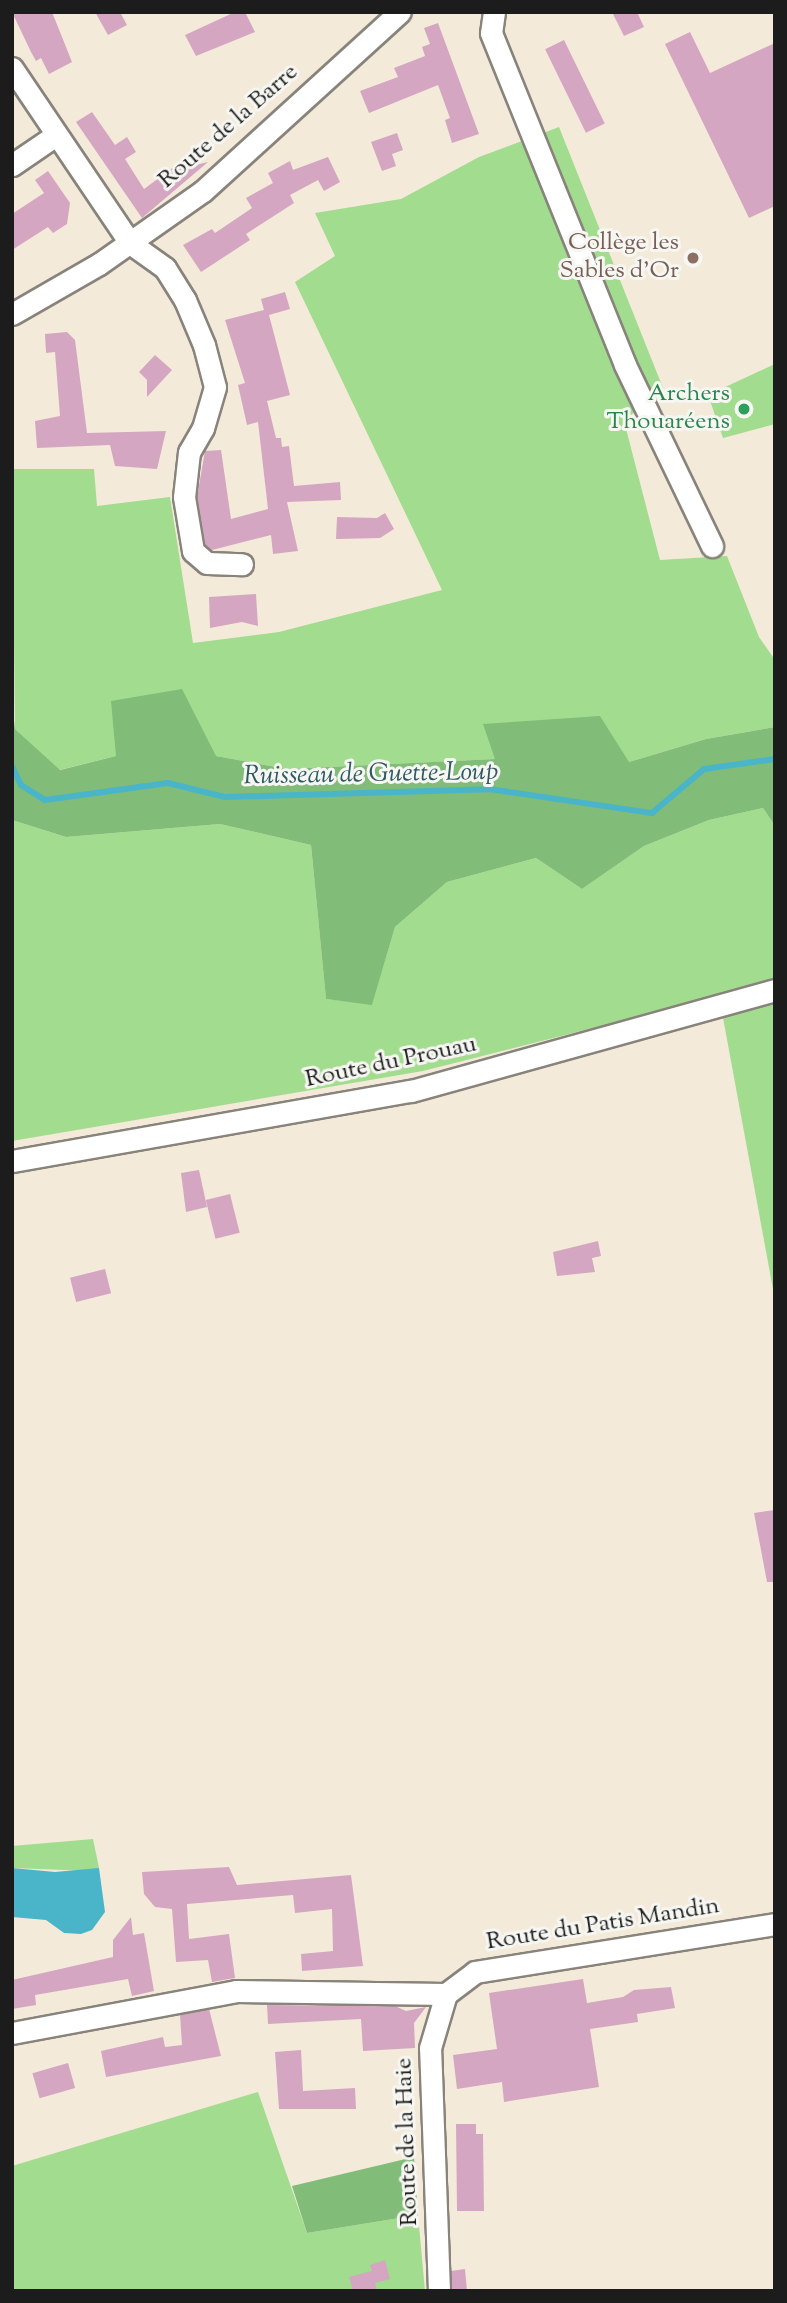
<!DOCTYPE html>
<html>
<head>
<meta charset="utf-8">
<style>
  body { margin:0 }
  #map { position:relative; width:787px; height:2303px; overflow:hidden; background:#f4eada; font-family:"Sorts Mill Goudy",serif }
  div>[style] { position:absolute }
  [style*='--x'] { left:calc(var(--x)*1px); top:calc(var(--y)*1px); width:calc(var(--w)*1px); rotate:calc(var(--a)*1deg) }
  .green>* { inset:0; background:#a2dc8e }
  .forest>* { inset:0; background:#81bc79 }
  .water>* { inset:0; background:#4ab5c8 }
  .stream>* { height:6px; margin:-3px; padding:0 3px; transform-origin:3px; border-radius:3px; background:#4ab5c8 }
  .building>* { inset:0; background:#d5a6c1; transform-origin:0 0 }
  .roads { filter:drop-shadow(2px 0 #88837b) drop-shadow(-2px 0 #88837b) drop-shadow(0 2px #88837b) drop-shadow(0 -2px #88837b) }
  .street>* { height:21px; margin:-10.5px; padding:0 10.5px; transform-origin:10.5px; border-radius:10.5px; background:#fff }
  .dots>* { width:19px; height:19px; translate:-50% -50%; box-sizing:border-box; border:4px solid #f6f6f2; border-radius:50% }
  span { translate:-50% -50%; white-space:nowrap; text-align:center; line-height:1.15; -webkit-text-stroke:6px #f6f6f2; paint-order:stroke }
  .street-label { font-size:24px; color:#1c1c1c }
  .education-label { font-size:24px; color:#785e54 }
  .right { translate:-100% -50%; text-align:right }
  .leisure-label { font-size:24px; color:#27864d }
  .water-label { font-size:26px; color:#2e5961; font-style:italic }
  .frame { position:absolute; inset:0; border:14px solid #1c1c1c; pointer-events:none }
</style>
</head>
<body>
<div id="map">
  <div class="green">
    <div style="clip-path:polygon(559px 127px,663px 388px,624px 421px,660px 560px,727px 556px,759px 637px,775px 660px,775px 727px,706px 739px,629px 762px,484px 724px,496px 759px,287px 769px,216px 756px,116px 756px,59px 770px,15px 729px,12px 469px,94px 469px,97px 506px,170px 497px,193px 643px,279px 632px,442px 590px,295px 282px,335px 256px,315px 213px,401px 199px,479px 157px)"></div>
    <div style="clip-path:polygon(775px 364px,775px 424px,723px 438px,708px 395px)"></div>
    <div style="clip-path:polygon(763px 808px,775px 826px,775px 1300px,719px 996px,423px 1071px,12px 1141px,12px 820px,66px 837px,220px 824px,311px 845px,326px 999px,372px 1004px,395px 927px,447px 882px,536px 858px,582px 889px,644px 846px,709px 820px)"></div>
    <div style="clip-path:polygon(93px 1839px,99px 1868px,91px 1871px,12px 1868px,12px 1846px)"></div>
    <div style="clip-path:polygon(258px 2092px,307px 2233px,418px 2215px,425px 2291px,12px 2291px,12px 2166px)"></div>
  </div>
  <div class="forest">
    <div style="clip-path:polygon(182px 689px,216px 756px,287px 769px,495px 759px,483px 724px,600px 716px,629px 762px,706px 739px,775px 727px,775px 826px,763px 808px,709px 820px,644px 846px,582px 889px,536px 858px,447px 882px,395px 927px,372px 1005px,326px 999px,311px 845px,220px 824px,66px 837px,12px 820px,12px 702px,15px 729px,60px 770px,116px 756px,111px 701px)"></div>
    <div style="clip-path:polygon(414px 2157px,418px 2215px,307px 2233px,292px 2186px)"></div>
  </div>
  <div class="water">
    <div style="clip-path:polygon(12px 1868px,55px 1872px,99px 1868px,105px 1912px,92px 1930px,81px 1934px,64px 1933px,46px 1920px,12px 1917px)"></div>
  </div>
  <div class="stream">
    <div style="--x:12;--y:766;--w:21;--a:65"></div>
    <div style="--x:21;--y:785;--w:28;--a:32"></div>
    <div style="--x:45;--y:800;--w:124;--a:-7.9"></div>
    <div style="--x:168;--y:783;--w:59;--a:13.8"></div>
    <div style="--x:225;--y:797;--w:264;--a:-1.7"></div>
    <div style="--x:489;--y:789;--w:165;--a:8.4"></div>
    <div style="--x:652;--y:813;--w:68;--a:-40.2"></div>
    <div style="--x:704;--y:769;--w:72;--a:-8"></div>
  </div>
  <div class="building">
    <div style="clip-path:polygon(12px 12px,52px 12px,72px 62px,49px 74px,41px 58px,36px 61px,31px 52px)"></div>
    <div style="clip-path:polygon(95px 12px,120px 12px,127px 25px,108px 35px)"></div>
    <div style="clip-path:polygon(235px 12px,245px 12px,255px 32px,196px 56px,185px 35px)"></div>
    <div style="clip-path:polygon(612px 12px,637px 12px,644px 27px,624px 36px)"></div>
    <div style="clip-path:polygon(438px 23px,479px 134px,452px 143px,445px 120px,450px 118px,438px 85px,369px 113px,360px 91px,398px 77px,394px 68px,425px 56px,422px 47px,430px 44px,424px 28px)"></div>
    <div style="clip-path:polygon(690px 32px,710px 73px,775px 43px,775px 206px,749px 218px,665px 44px)"></div>
    <div style="left:564px;top:40px;width:93px;height:21px;rotate:64deg"></div>
    <div style="clip-path:polygon(92px 112px,115px 145px,127px 137px,136px 152px,125px 159px,144px 189px,179px 163px,183px 168px,208px 162px,142px 218px,76px 122px)"></div>
    <div style="clip-path:polygon(397px 133px,403px 150px,392px 154px,396px 166px,382px 171px,371px 142px)"></div>
    <div style="clip-path:polygon(328px 157px,340px 182px,324px 191px,318px 180px,290px 195px,294px 203px,246px 234px,250px 240px,201px 272px,183px 245px,212px 229px,215px 233px,252px 208px,246px 198px,273px 183px,268px 173px,290px 161px,293px 170px)"></div>
    <div style="clip-path:polygon(48px 171px,70px 203px,67px 224px,53px 233px,48px 227px,12px 250px,12px 214px,44px 193px,35px 180px)"></div>
    <div style="clip-path:polygon(285px 292px,290px 309px,269px 315px,290px 395px,267px 401px,276px 438px,281px 438px,282px 447px,289px 446px,294px 486px,340px 482px,341px 500px,287px 502px,298px 551px,273px 554px,271px 535px,212px 550px,205px 544px,197px 497px,205px 451px,221px 450px,231px 519px,268px 509px,258px 422px,247px 425px,238px 385px,245px 383px,225px 320px,264px 310px,261px 299px)"></div>
    <div style="clip-path:polygon(67px 332px,75px 340px,87px 433px,166px 431px,157px 469px,115px 466px,110px 445px,37px 448px,35px 421px,60px 416px,55px 352px,46px 353px,45px 334px)"></div>
    <div style="clip-path:polygon(155px 355px,172px 370px,147px 397px,147px 380px,139px 372px)"></div>
    <div style="clip-path:polygon(385px 513px,394px 529px,380px 538px,336px 539px,337px 517px,377px 518px)"></div>
    <div style="clip-path:polygon(256px 594px,258px 626px,242px 622px,210px 628px,209px 597px)"></div>
    <div style="clip-path:polygon(199px 1170px,207px 1207px,186px 1212px,181px 1173px)"></div>
    <div style="left:230px;top:1194px;width:40px;height:25px;rotate:76deg"></div>
    <div style="clip-path:polygon(598px 1241px,601px 1256px,592px 1258px,595px 1272px,557px 1276px,553px 1252px)"></div>
    <div style="left:105px;top:1269px;width:25px;height:36px;rotate:76deg"></div>
    <div style="clip-path:polygon(775px 1510px,775px 1582px,767px 1582px,754px 1513px)"></div>
    <div style="clip-path:polygon(229px 1867px,237px 1885px,351px 1875px,363px 1966px,302px 1971px,301px 1954px,333px 1951px,332px 1909px,295px 1913px,293px 1895px,187px 1904px,189px 1939px,229px 1934px,235px 1978px,212px 1982px,208px 1960px,176px 1962px,172px 1909px,155px 1907px,144px 1894px,142px 1872px)"></div>
    <div style="clip-path:polygon(131px 1917px,133px 1935px,144px 1933px,154px 1991px,132px 1996px,128px 1979px,35px 1995px,36px 2005px,12px 2009px,12px 1980px,113px 1957px,113px 1940px)"></div>
    <div style="clip-path:polygon(583px 1979px,587px 2003px,623px 1997px,634px 1990px,671px 1987px,675px 2008px,637px 2014px,638px 2022px,590px 2029px,599px 2087px,504px 2102px,502px 2082px,457px 2089px,453px 2055px,497px 2049px,489px 1993px)"></div>
    <div style="clip-path:polygon(267px 2005px,395px 2006px,406px 2011px,426px 2007px,414px 2023px,415px 2048px,363px 2051px,361px 2019px,268px 2024px)"></div>
    <div style="clip-path:polygon(209px 2009px,221px 2056px,106px 2077px,101px 2051px,163px 2037px,165px 2047px,182px 2045px,180px 2015px)"></div>
    <div style="clip-path:polygon(301px 2050px,303px 2091px,355px 2088px,356px 2109px,279px 2109px,275px 2052px)"></div>
    <div style="left:68px;top:2063px;width:26px;height:37px;rotate:74deg"></div>
    <div style="clip-path:polygon(456px 2124px,476px 2124px,476px 2134px,483px 2134px,484px 2211px,457px 2211px)"></div>
    <div style="clip-path:polygon(385px 2260px,390px 2279px,375px 2283px,377px 2291px,353px 2291px,349px 2277px,372px 2271px,370px 2265px)"></div>
    <div style="clip-path:polygon(465px 2269px,467px 2291px,452px 2291px,451px 2271px)"></div>
  </div>
  <div class="roads">
    <div class="street">
      <div style="--x:494;--y:12;--w:21;--a:98"></div>
      <div style="--x:491;--y:33;--w:358;--a:68"></div>
      <div style="--x:625;--y:365;--w:201;--a:64.3"></div>
      <div style="--x:12;--y:68;--w:211;--a:56"></div>
      <div style="--x:130;--y:243;--w:43;--a:35.5"></div>
      <div style="--x:165;--y:268;--w:38;--a:58"></div>
      <div style="--x:185;--y:300;--w:49;--a:67.1"></div>
      <div style="--x:204;--y:345;--w:43;--a:75.3"></div>
      <div style="--x:215;--y:387;--w:43;--a:106.3"></div>
      <div style="--x:203;--y:428;--w:28;--a:120"></div>
      <div style="--x:189;--y:452;--w:45;--a:96.3"></div>
      <div style="--x:184;--y:497;--w:55;--a:80.5"></div>
      <div style="--x:193;--y:551;--w:18;--a:41"></div>
      <div style="--x:207;--y:563;--w:35;--a:2"></div>
      <div style="--x:12;--y:165;--w:53;--a:-34.3"></div>
      <div style="--x:12;--y:314;--w:100;--a:-29.9"></div>
      <div style="--x:99;--y:264;--w:127;--a:-35.1"></div>
      <div style="--x:203;--y:191;--w:266;--a:-42.3"></div>
      <div style="--x:12;--y:1161;--w:405;--a:-10"></div>
      <div style="--x:411;--y:1091;--w:378;--a:-15.5"></div>
      <div style="--x:12;--y:2033;--w:228;--a:-10.6"></div>
      <div style="--x:236;--y:1991;--w:210;--a:0.8"></div>
      <div style="--x:439;--y:2291;--w:243;--a:-92.1"></div>
      <div style="--x:430;--y:2048;--w:56;--a:-73.5"></div>
      <div style="--x:446;--y:1994;--w:36;--a:-37"></div>
      <div style="--x:475;--y:1972;--w:304;--a:-9.1"></div>
    </div>
  </div>
  <div class="dots">
    <div style="left:693px;top:258px;background:#8d6e63"></div>
    <div style="left:744px;top:409px;background:#2e9e5b"></div>
  </div>
  <div class="street-label">
    <span style="left:229px;top:127px;rotate:-41deg">Route de la Barre</span>
    <span style="left:391px;top:1063px;rotate:-12deg">Route du Prouau</span>
    <span style="left:603px;top:1925px;rotate:-9deg">Route du Patis Mandin</span>
    <span style="left:408px;top:2142px;rotate:-92deg">Route de la Haie</span>
  </div>
  <div class="education-label">
    <span class="right" style="left:679px;top:258px">Collège les<br>Sables d'Or</span>
  </div>
  <div class="leisure-label">
    <span class="right" style="left:730px;top:409px">Archers<br>Thouaréens</span>
  </div>
  <div class="water-label">
    <span style="left:371px;top:775px;rotate:-1deg">Ruisseau de Guette-Loup</span>
  </div>
  <div class="frame"></div>
</div>
</body>
</html>
